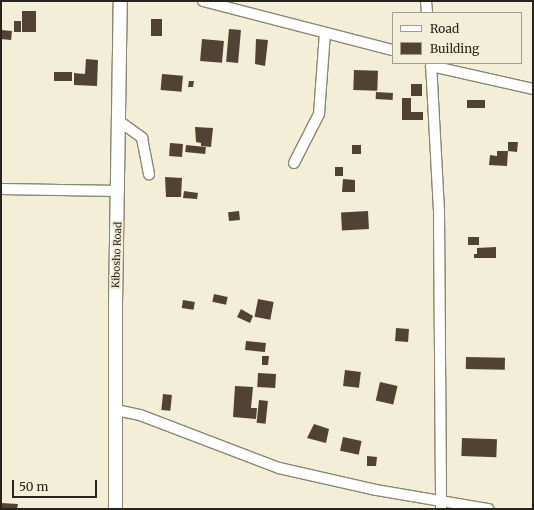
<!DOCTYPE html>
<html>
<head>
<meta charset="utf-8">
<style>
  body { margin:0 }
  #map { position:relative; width:534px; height:510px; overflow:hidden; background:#f3eed8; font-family:Merriweather,serif }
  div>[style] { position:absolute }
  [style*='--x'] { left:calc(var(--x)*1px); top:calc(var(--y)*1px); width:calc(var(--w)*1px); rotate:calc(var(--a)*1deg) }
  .building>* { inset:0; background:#514234; transform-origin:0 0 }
  .roads { filter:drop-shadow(1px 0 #8b8772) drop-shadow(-1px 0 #8b8772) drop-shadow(0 1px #8b8772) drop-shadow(0 -1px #8b8772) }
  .minor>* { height:10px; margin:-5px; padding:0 5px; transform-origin:5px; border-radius:5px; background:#fff }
  .tertiary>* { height:13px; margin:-6.5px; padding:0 6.5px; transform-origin:6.5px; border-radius:6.5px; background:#fff }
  span { translate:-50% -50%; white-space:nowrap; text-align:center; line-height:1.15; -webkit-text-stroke:4px #f3eed8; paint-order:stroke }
  .street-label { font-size:10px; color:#26241c }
  .frame { position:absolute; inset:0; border:2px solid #26241c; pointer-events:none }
  .legend { position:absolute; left:392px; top:12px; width:130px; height:52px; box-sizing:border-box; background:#f3eed8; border:1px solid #a19d8d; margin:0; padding:5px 7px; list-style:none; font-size:12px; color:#26241c }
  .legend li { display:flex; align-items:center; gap:8px; height:20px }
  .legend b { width:20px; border:1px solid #a19d8d }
  .scale { position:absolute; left:12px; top:480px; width:85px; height:18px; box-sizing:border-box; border:2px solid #26241c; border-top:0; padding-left:5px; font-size:12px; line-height:14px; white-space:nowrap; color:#26241c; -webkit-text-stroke:3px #f3eed8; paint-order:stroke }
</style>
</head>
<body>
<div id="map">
  <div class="building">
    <div style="left:36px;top:11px;width:21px;height:14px;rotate:90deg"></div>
    <div style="left:151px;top:19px;width:11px;height:17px"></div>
    <div style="left:14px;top:21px;width:7px;height:11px"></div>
    <div style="left:229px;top:29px;width:12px;height:33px;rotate:5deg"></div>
    <div style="left:1px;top:30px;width:11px;height:9px;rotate:5deg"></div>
    <div style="left:202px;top:39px;width:22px;height:22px;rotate:5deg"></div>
    <div style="clip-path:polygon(256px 39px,268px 40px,265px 66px,255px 64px)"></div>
    <div style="clip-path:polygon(86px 59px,98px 60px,97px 86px,74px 85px,74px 73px,85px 74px)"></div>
    <div style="left:354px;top:70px;width:24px;height:20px;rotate:2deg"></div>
    <div style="left:54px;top:72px;width:18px;height:9px"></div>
    <div style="left:162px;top:74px;width:21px;height:16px;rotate:5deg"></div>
    <div style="clip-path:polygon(189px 81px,194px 81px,193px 87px,188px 87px)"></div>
    <div style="left:411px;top:84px;width:11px;height:12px"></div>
    <div style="left:376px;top:92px;width:17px;height:7px;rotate:3deg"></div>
    <div style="clip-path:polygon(402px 98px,411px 98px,411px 112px,423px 112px,423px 120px,402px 120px)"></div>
    <div style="left:467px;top:100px;width:18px;height:8px"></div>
    <div style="clip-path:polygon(195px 127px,213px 128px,211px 147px,201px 146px,201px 143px,196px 142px)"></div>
    <div style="clip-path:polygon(508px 142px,518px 142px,517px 152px,508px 151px,507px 166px,489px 165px,490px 155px,497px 156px,497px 151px,508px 151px)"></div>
    <div style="left:170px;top:143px;width:13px;height:13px;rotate:4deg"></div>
    <div style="left:186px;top:145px;width:20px;height:7px;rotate:6deg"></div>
    <div style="left:352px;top:145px;width:9px;height:9px"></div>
    <div style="left:335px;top:167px;width:8px;height:9px"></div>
    <div style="clip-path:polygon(165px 177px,182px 178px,181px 197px,166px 197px)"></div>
    <div style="clip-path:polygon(343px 179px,355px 180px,355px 192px,342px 192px)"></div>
    <div style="clip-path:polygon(184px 191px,198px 193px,197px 199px,183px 198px)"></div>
    <div style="left:239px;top:211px;width:9px;height:11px;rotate:84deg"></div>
    <div style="left:368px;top:211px;width:18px;height:27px;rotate:87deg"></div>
    <div style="left:479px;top:237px;width:8px;height:11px;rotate:90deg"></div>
    <div style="clip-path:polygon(496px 247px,496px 258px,474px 258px,474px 254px,477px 254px,477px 248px)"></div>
    <div style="left:214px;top:294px;width:14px;height:8px;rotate:12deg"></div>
    <div style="left:258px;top:299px;width:16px;height:18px;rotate:11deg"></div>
    <div style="left:183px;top:300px;width:12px;height:8px;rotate:9deg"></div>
    <div style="clip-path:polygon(241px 309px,253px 316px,250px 323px,237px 317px)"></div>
    <div style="left:396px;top:328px;width:13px;height:13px;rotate:4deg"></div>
    <div style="left:246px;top:341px;width:20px;height:9px;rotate:6deg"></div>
    <div style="clip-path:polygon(262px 356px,269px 356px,268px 365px,262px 365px)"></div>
    <div style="left:466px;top:357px;width:39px;height:12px;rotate:1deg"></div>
    <div style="left:345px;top:370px;width:16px;height:16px;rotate:7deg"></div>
    <div style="left:258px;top:373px;width:18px;height:14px;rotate:3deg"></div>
    <div style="left:380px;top:382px;width:18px;height:19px;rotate:13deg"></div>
    <div style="clip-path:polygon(235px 386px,253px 387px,251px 408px,257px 408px,256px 419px,233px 417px)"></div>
    <div style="left:163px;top:394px;width:9px;height:16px;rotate:6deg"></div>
    <div style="left:259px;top:400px;width:9px;height:23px;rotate:6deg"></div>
    <div style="clip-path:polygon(314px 424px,329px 429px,326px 443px,307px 438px)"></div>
    <div style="left:343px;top:437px;width:19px;height:14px;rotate:12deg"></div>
    <div style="left:462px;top:438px;width:35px;height:18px;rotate:2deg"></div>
    <div style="clip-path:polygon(367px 456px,377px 457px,376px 466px,367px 466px)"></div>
    <div style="clip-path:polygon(1px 503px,18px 504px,17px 509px,1px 509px)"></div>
  </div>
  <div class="roads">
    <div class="minor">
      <div style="--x:203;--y:1;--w:196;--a:14.5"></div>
      <div style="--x:426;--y:1;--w:12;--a:85"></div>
      <div style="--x:431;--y:63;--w:148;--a:86.9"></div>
      <div style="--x:439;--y:211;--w:298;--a:89.6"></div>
      <div style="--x:431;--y:66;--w:105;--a:12.7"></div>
      <div style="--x:119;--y:121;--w:29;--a:36"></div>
      <div style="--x:142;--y:138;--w:37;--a:79"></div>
      <div style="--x:294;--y:163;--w:55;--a:-63"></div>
      <div style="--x:319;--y:114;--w:81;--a:-85.8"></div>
      <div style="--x:1;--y:189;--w:118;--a:1"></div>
      <div style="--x:116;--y:410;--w:25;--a:12"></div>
      <div style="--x:140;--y:415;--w:149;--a:20.9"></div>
      <div style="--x:279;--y:468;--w:99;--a:12.8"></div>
      <div style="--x:376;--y:490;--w:114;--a:9.6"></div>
    </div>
    <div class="tertiary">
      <div style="--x:115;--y:509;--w:205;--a:-90"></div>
      <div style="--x:115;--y:304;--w:303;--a:-89.1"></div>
    </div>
  </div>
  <div class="street-label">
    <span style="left:117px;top:255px;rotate:-88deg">Kibosho Road</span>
  </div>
  <div class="frame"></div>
  <ul class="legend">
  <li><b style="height:5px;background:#fff"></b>Road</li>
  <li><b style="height:11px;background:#514234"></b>Building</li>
  </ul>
  <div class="scale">50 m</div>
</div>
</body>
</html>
